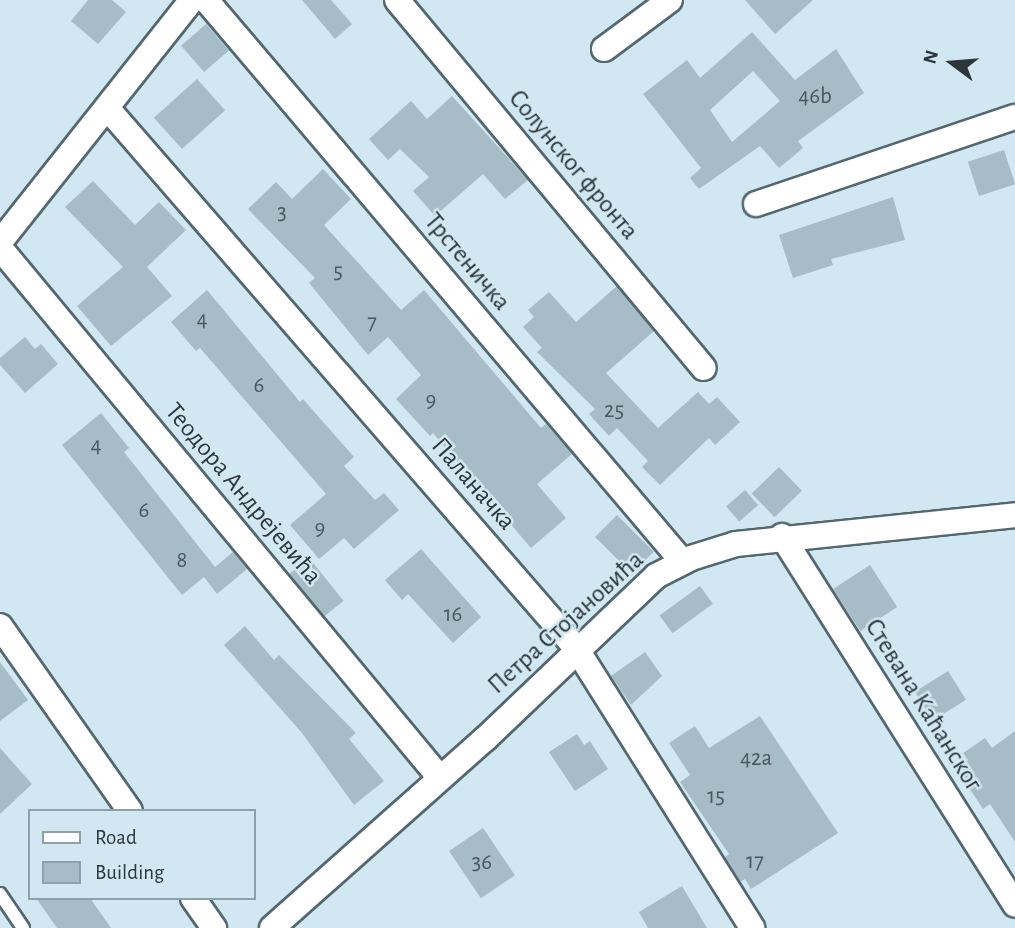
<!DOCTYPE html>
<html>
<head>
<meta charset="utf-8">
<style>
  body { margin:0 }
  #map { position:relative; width:1015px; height:928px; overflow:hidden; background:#d1e8f2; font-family:"Alegreya Sans",sans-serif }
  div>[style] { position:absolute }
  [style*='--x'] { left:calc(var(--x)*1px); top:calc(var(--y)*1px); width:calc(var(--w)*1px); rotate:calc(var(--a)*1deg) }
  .building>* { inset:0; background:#a6bcc6; transform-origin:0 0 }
  .roads { filter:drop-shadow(2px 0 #536770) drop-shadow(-2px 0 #536770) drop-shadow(0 2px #536770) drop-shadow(0 -2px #536770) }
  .lane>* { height:12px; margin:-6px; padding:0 6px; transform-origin:6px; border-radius:6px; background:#fff }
  .street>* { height:24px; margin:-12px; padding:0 12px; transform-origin:12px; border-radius:12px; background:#fff }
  span { translate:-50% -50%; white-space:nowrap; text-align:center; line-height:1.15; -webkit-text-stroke:5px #d1e8f2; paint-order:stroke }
  .number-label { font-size:23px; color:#4b585d }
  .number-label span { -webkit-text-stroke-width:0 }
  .street-label { font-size:26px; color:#2d363a }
  .legend { position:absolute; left:28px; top:809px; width:228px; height:91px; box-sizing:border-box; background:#d1e8f2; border:2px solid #8fa1a8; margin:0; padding:9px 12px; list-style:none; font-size:21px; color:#2d363a }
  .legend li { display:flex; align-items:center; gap:14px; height:35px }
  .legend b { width:35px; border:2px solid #8fa1a8 }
  .north { position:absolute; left:917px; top:28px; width:70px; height:70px; -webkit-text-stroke:5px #d1e8f2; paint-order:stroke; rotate:286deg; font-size:19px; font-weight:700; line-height:28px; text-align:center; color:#2d363a }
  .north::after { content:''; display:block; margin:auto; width:24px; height:32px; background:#2d363a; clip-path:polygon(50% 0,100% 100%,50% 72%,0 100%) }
</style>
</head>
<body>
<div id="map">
  <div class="building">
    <div style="clip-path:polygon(88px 0,112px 0,126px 12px,98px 44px,71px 21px)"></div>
    <div style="clip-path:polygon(302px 0,331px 0,352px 24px,335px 39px)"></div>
    <div style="clip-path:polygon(745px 0,813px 0,775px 34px)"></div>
    <div style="left:206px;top:24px;width:35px;height:33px;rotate:49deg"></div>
    <div style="clip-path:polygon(evenodd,752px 32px,795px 80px,836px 49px,864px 93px,798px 141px,803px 148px,779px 168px,760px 146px,699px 189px,690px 178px,701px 168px,643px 94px,687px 60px,700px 78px,752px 32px,753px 71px,780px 101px,732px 142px,710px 110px,753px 71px)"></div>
    <div style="left:197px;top:79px;width:42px;height:58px;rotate:48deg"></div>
    <div style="clip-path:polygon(452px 96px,528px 180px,505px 199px,483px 174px,435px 216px,413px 191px,429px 177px,400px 149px,388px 160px,369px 139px,411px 101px,427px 119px)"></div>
    <div style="left:1004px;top:150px;width:36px;height:38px;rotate:72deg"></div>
    <div style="clip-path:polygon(323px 169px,351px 199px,324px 225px,401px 310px,424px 290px,541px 428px,546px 424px,572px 454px,537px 484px,566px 518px,531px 548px,433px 433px,430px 436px,396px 399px,421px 375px,388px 337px,368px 355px,309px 283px,315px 278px,248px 209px,276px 182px,292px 199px)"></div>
    <div style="clip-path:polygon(93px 181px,135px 225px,159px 202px,186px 230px,147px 267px,172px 296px,111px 346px,77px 306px,123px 267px,65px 207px)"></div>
    <div style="clip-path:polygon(893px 197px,905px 240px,831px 259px,833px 265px,793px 278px,779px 235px)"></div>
    <div style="clip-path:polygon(617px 286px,654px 331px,606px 373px,658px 428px,698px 392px,709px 404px,717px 397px,740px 422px,715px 445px,709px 438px,660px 485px,642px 467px,648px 461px,617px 428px,609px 436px,589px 414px,595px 409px,537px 352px,542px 348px,523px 327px,534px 317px,528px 310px,549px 292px,576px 322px)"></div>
    <div style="clip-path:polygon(207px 290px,300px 402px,303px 399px,354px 457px,344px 466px,375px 500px,384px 493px,399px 510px,354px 549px,344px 538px,319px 559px,290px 525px,326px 494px,200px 348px,196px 351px,171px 322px)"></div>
    <div style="clip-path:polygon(25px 337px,35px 349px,41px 344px,58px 364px,25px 393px,0 365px,0 358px)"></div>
    <div style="clip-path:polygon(101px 413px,129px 448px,124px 452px,215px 567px,233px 552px,247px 569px,217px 594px,204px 577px,182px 595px,62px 445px)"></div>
    <div style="left:779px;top:467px;width:33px;height:38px;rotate:46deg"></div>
    <div style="left:745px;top:490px;width:20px;height:25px;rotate:49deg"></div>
    <div style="left:617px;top:515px;width:52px;height:31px;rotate:45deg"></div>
    <div style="clip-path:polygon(421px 549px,481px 617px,453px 643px,408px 594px,402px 600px,385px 580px)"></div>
    <div style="left:309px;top:558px;width:55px;height:25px;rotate:51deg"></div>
    <div style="left:870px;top:565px;width:50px;height:44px;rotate:57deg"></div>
    <div style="left:700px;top:586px;width:22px;height:50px;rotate:54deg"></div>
    <div style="clip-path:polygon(245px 626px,274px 660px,279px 655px,356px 733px,349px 739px,384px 781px,354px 805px,302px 733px,224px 645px)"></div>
    <div style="clip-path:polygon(645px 652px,662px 676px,631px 705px,611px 676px)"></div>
    <div style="clip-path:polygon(0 662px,28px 700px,0 721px)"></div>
    <div style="left:948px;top:671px;width:34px;height:39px;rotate:58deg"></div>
    <div style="clip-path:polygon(760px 716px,838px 833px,751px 889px,745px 879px,740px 882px,725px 857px,729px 854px,680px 782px,690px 775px,669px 743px,695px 726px,709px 748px)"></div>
    <div style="clip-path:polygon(1015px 731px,1015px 842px,990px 804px,983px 809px,956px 768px,968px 760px,963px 753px,985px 738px,992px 748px)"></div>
    <div style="clip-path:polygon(577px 734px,584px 745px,590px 741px,608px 769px,575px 791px,549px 752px)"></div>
    <div style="clip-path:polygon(0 748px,32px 784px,0 814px)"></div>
    <div style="left:483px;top:828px;width:57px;height:41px;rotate:56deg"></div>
    <div style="clip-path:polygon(682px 886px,707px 928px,648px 928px,639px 912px)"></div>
    <div style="clip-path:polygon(36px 898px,90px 898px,111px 928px,57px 928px)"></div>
  </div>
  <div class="roads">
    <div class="lane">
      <div style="--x:0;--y:894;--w:41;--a:55.9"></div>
    </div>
    <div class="street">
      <div style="--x:206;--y:0;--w:737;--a:49.68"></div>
      <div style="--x:397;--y:0;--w:479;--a:50.2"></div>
      <div style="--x:604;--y:49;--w:82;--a:-36.6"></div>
      <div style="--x:108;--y:109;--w:714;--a:49.03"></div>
      <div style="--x:576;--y:648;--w:331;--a:57.8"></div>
      <div style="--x:756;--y:204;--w:273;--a:-18.6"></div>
      <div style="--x:0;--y:242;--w:309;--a:-51.6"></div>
      <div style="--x:0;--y:248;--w:689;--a:50.3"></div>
      <div style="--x:782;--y:536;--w:436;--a:57.7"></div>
      <div style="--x:0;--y:626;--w:226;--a:54.9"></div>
      <div style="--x:193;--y:898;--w:37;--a:55"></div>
      <div style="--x:272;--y:928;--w:285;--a:-41.6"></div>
      <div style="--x:485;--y:739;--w:236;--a:-43.6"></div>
      <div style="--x:656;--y:576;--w:39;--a:-27"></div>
      <div style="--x:691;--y:558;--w:47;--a:-17.3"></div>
      <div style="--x:736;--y:544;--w:281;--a:-5.9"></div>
    </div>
  </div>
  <div class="number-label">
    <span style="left:815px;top:97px">46b</span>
    <span style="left:282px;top:213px">3</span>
    <span style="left:338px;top:272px">5</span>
    <span style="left:202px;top:320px">4</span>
    <span style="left:372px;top:323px">7</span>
    <span style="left:259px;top:386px">6</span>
    <span style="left:431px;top:401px">9</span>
    <span style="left:614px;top:411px">25</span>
    <span style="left:96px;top:446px">4</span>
    <span style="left:144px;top:511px">6</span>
    <span style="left:320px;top:529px">9</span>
    <span style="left:182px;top:561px">8</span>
    <span style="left:453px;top:615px">16</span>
    <span style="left:756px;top:759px">42a</span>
    <span style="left:716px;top:797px">15</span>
    <span style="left:755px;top:862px">17</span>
    <span style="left:482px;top:863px">36</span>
  </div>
  <div class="street-label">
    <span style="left:573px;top:165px;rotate:50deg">Солунског фронта</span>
    <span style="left:467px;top:262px;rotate:50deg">Трстеничка</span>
    <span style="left:473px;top:484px;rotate:49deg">Паланачка</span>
    <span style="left:243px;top:494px;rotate:50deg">Теодора Андрејевића</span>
    <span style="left:566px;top:623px;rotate:-42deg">Петра Стојановића</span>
    <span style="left:923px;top:705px;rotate:58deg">Стевана Каћанског</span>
  </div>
  <ul class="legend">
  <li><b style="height:9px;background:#fff"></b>Road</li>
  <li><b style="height:19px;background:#a6bcc6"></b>Building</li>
  </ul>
  <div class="north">N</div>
</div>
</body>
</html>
